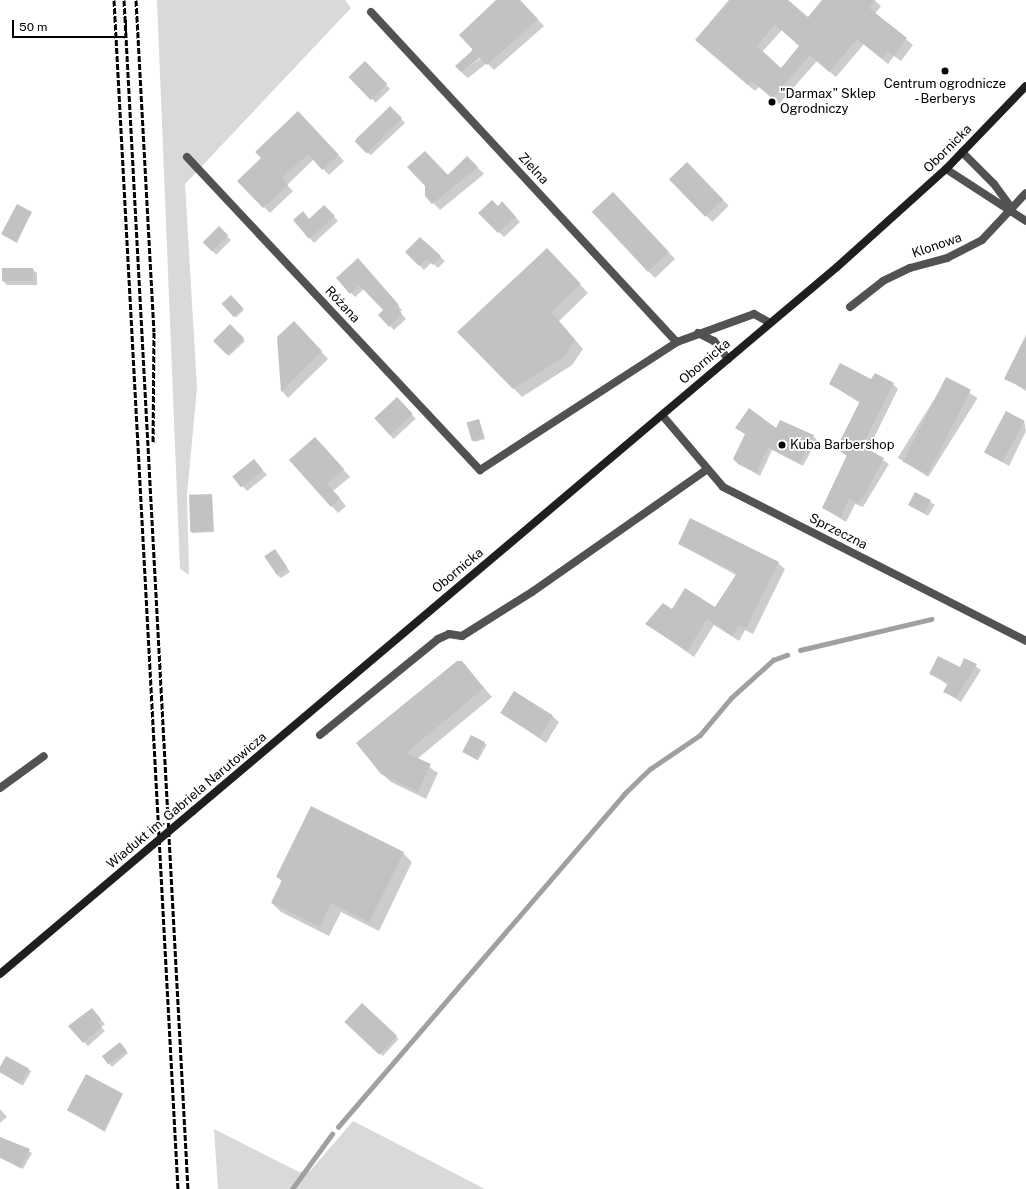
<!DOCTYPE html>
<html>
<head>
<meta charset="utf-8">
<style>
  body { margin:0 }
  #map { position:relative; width:1026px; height:1189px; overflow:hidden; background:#fff; font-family:"Public Sans",sans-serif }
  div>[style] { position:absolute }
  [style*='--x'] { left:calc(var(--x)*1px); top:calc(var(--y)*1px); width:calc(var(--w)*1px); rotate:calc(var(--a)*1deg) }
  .green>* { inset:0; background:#d9d9d9 }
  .shadow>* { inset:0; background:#0003; transform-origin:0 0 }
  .stream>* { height:4.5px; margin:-2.25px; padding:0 2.25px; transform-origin:2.25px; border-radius:2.25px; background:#a0a0a0 }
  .building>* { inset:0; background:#c2c2c2; transform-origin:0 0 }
  .minor>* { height:8px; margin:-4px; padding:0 4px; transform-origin:4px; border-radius:4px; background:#525252 }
  .secondary>* { height:8px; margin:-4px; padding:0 4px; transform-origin:4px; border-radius:4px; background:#1f1f1f }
  .rail>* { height:3px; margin-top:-1.5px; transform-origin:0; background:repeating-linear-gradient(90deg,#000 0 6px,transparent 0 8px) }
  .secondary-bridge>* { height:8px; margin:-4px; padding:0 4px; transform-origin:4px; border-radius:4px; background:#1f1f1f }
  .dots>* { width:11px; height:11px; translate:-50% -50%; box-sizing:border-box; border:2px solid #fff; border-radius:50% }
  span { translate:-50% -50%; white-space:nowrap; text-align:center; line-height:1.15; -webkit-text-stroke:3.5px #fff; paint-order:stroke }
  .poi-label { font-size:13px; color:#000 }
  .left { translate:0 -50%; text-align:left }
  .street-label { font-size:13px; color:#000 }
  .scale { position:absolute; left:12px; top:20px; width:115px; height:18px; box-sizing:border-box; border:2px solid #000; border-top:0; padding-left:5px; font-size:12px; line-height:14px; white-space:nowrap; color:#000; -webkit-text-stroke:3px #fff; paint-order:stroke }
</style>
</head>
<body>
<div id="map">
  <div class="green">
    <div style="clip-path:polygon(157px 0,345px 0,351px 8px,185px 184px,197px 388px,187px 495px,189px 575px,180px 569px)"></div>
    <div style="clip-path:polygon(353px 1121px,485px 1189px,218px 1189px,214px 1129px,299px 1172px,310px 1171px)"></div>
  </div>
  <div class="shadow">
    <div style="clip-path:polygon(evenodd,497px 0,519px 0,544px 26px,494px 70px,487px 63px,468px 78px,461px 72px,497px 0,484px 54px,485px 56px,464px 69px,484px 54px)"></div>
    <div style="clip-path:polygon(evenodd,737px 0,787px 0,809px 19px,824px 0,874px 0,881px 6px,875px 14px,913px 45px,901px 61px,894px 56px,888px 64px,864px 44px,836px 77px,817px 61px,779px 104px,759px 87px,755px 91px,703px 46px,737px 0,782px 30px,800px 46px,781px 69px,762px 52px,782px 30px)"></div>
    <div style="left:365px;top:63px;width:36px;height:20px;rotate:46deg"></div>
    <div style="left:390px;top:107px;width:22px;height:47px;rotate:47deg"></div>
    <div style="clip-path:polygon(303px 118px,344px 161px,329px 175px,314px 159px,287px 185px,293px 191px,270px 213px,239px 181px)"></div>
    <div style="clip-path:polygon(467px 157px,484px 174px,440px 210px,426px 195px)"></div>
    <div style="left:687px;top:164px;width:59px;height:23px;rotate:45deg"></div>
    <div style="clip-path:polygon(620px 200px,675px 259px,655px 278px,648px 271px)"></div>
    <div style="clip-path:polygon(324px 206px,338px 221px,314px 243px,295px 220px,309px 220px)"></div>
    <div style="clip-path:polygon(498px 207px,507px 207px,520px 222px,504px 237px,480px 213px)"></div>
    <div style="clip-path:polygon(31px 213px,17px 243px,3px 235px)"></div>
    <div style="left:219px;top:228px;width:17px;height:21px;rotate:45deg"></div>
    <div style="clip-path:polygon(420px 239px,445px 261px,438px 268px,432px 262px,424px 270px,406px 252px)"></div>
    <div style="clip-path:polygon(555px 258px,588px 293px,559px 321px,583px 349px,572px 365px,522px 397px,459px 332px)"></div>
    <div style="clip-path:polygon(362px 264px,402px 310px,400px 312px,406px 319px,394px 330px,379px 315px,384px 310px,364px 289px,355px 297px,337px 278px)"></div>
    <div style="clip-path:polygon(32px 269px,37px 273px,37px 285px,7px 285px,3px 281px)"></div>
    <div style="left:231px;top:296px;width:19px;height:11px;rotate:47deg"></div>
    <div style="clip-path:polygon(294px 323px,328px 359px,288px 398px,282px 391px)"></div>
    <div style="left:230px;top:325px;width:22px;height:22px;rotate:47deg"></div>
    <div style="clip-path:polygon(1026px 337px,1026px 391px,1005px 378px)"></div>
    <div style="left:947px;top:379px;width:36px;height:93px;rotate:32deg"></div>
    <div style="clip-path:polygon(830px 384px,893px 384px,898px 389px,868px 450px,889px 464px,863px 507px,855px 504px,846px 522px,823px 508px,848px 457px,837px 449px,860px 403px)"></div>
    <div style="left:397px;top:398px;width:28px;height:30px;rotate:48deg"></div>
    <div style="clip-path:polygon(479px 420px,485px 439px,474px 442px,472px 440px)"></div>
    <div style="clip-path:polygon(1024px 421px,1026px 431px,1009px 466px,987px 453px)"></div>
    <div style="clip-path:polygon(737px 428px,776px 430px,813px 436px,817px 440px,803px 466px,772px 450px,760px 476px,738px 463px,746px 435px)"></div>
    <div style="clip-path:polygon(322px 445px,350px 477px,333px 491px,346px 506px,338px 513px,291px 460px)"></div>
    <div style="clip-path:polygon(258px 465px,267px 475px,247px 491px,234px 477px)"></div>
    <div style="left:915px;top:493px;width:23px;height:13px;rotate:31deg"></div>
    <div style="clip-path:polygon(212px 495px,214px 532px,192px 533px,190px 531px)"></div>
    <div style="clip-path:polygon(679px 544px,778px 563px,785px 569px,753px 634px,745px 630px,739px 641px,714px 625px,694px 657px,647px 624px,672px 610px,715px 609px,736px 575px)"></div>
    <div style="clip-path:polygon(275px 550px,290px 572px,281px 578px,276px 574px)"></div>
    <div style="clip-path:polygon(965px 659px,981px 670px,961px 702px,945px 692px,948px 685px,930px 673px,960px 668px)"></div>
    <div style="clip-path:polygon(462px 662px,492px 697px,417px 759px,438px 773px,426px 799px,391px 782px,382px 774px)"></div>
    <div style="clip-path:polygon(502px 713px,552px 716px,559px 722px,546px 743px)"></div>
    <div style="left:471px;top:736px;width:18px;height:18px;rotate:29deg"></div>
    <div style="clip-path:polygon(403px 853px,412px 862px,379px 931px,341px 912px,329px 936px,281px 912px,272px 903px,282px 882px,278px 877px)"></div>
    <div style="left:362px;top:1005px;width:50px;height:23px;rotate:43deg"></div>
    <div style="clip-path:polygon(96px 1014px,105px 1024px,101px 1027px,105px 1031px,88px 1046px,84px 1042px)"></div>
    <div style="clip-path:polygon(120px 1043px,128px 1053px,112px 1067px,110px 1065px)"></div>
    <div style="left:7px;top:1057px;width:28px;height:17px;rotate:30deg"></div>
    <div style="clip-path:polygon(122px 1095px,105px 1132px,68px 1110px)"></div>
    <div style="clip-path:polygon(0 1109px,7px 1117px,0 1123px)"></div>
    <div style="clip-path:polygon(0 1137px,32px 1153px,23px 1169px,0 1158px)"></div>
  </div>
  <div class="stream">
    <div style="--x:800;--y:650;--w:135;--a:-13.3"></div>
    <div style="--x:338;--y:1127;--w:439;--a:-49.3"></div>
    <div style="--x:624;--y:794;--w:36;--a:-44"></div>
    <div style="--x:650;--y:769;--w:60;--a:-34.2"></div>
    <div style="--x:700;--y:735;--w:48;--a:-50"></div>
    <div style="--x:731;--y:698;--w:57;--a:-42.1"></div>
    <div style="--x:773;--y:660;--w:15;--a:-20"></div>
    <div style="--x:292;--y:1189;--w:68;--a:-54"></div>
  </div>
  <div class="building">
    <div style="clip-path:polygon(496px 0,520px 0,538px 19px,487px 65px,480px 58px,461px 72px,455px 66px,473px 50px,459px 35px)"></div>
    <div style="clip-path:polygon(evenodd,729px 0,788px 0,808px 17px,822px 0,875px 0,869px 8px,907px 38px,894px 56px,888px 51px,882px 59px,857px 39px,829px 72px,810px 55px,772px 98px,752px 81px,748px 85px,695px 40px,729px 0,775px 24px,799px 46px,781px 68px,757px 46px,775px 24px)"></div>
    <div style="left:365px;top:61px;width:32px;height:23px;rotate:46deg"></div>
    <div style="left:390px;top:106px;width:17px;height:50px;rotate:45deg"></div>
    <div style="clip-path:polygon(298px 111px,339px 155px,322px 170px,308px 154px,282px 178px,288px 185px,263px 208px,237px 181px,261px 158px,255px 152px)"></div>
    <div style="clip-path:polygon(425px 151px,448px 175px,467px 156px,478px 167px,432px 204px,425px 196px,425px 186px,407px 167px)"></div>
    <div style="left:687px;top:162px;width:52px;height:25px;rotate:46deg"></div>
    <div style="left:613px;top:192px;width:82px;height:29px;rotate:47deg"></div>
    <div style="clip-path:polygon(492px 200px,498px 206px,502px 201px,516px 217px,498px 233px,478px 213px)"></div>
    <div style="left:17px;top:204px;width:17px;height:34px;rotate:28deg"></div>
    <div style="clip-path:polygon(324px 205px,335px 216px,309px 239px,293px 220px,303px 211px,309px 219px)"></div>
    <div style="left:219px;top:226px;width:13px;height:23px;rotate:45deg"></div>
    <div style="clip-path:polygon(420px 237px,441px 256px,433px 265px,427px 259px,419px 266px,405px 252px)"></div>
    <div style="clip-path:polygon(547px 248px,581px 284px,551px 312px,575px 340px,564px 357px,513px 389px,457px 332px)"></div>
    <div style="clip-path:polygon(358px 258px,399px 305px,396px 307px,402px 314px,389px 327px,378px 315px,383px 310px,359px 285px,350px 294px,336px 278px)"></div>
    <div style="left:2px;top:268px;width:31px;height:13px"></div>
    <div style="left:231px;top:295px;width:18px;height:13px;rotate:47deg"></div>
    <div style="clip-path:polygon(294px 321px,322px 351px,281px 392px,277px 337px)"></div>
    <div style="left:230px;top:324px;width:20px;height:24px;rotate:45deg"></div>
    <div style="clip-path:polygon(1026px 335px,1026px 389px,1004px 379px)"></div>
    <div style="clip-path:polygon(840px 363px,871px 379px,875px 373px,894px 383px,862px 446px,884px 458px,863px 498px,858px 503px,849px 499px,841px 517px,822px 508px,847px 455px,836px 449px,860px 401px,829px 384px)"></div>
    <div style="left:946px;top:377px;width:28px;height:95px;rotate:27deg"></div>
    <div style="left:397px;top:397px;width:23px;height:31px;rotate:47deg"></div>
    <div style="clip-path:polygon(749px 408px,776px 428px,780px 420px,814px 435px,799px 463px,768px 447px,756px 473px,738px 464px,733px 459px,745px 434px,735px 428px)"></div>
    <div style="left:1006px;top:411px;width:21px;height:47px;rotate:28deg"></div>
    <div style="left:479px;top:419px;width:19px;height:13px;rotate:74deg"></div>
    <div style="clip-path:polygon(315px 437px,344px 469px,327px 484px,340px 498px,331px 507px,289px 460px)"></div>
    <div style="left:254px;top:459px;width:14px;height:28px;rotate:51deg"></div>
    <div style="left:915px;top:492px;width:18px;height:15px;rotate:27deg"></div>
    <div style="left:212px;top:494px;width:37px;height:23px;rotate:88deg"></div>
    <div style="clip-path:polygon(690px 518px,779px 562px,746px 628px,739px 625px,732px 635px,707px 619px,687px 651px,645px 624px,663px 603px,672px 609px,685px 588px,715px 607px,737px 573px,678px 544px)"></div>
    <div style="left:275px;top:549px;width:22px;height:13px;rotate:56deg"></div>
    <div style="clip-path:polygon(938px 656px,960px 667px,964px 658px,977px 664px,956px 698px,943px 692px,948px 683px,929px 674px)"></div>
    <div style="clip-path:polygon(457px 661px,462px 661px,484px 688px,406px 753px,431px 764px,418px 792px,381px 774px,356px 743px)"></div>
    <div style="left:514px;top:691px;width:46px;height:26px;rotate:32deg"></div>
    <div style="left:471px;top:735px;width:16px;height:19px;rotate:27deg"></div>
    <div style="clip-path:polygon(311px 806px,404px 852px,369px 922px,331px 903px,320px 927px,271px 903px,282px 880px,276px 877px)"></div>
    <div style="left:362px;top:1003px;width:48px;height:26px;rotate:43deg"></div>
    <div style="clip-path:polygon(92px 1008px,101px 1019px,98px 1022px,102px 1027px,83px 1043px,68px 1026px)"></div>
    <div style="left:120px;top:1042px;width:11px;height:23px;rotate:52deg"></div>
    <div style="left:6px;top:1056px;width:26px;height:17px;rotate:29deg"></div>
    <div style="left:86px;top:1074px;width:42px;height:41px;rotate:28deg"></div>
    <div style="clip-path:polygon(0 1137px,30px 1149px,20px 1168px,0 1157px)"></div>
  </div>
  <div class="minor">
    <div style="--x:371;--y:12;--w:450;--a:47.2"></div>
    <div style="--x:962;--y:152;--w:45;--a:45"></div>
    <div style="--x:994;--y:184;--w:29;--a:54"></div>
    <div style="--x:187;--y:157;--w:429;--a:46.9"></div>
    <div style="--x:480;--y:470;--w:235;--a:-33"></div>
    <div style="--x:677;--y:342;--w:82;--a:-20"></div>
    <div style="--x:754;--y:314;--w:18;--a:29"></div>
    <div style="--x:946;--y:169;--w:95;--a:33"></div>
    <div style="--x:850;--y:307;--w:42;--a:-38.2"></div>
    <div style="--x:883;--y:281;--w:30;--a:-26"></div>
    <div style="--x:910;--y:268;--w:38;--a:-15"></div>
    <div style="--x:947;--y:258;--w:39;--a:-27"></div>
    <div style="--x:982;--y:240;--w:64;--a:-46.9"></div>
    <div style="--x:698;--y:333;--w:18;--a:27"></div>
    <div style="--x:714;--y:341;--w:23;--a:52"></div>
    <div style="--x:662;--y:415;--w:94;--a:49.7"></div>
    <div style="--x:723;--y:487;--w:340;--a:26.9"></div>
    <div style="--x:320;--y:735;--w:152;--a:-39.1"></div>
    <div style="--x:438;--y:639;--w:12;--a:-24"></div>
    <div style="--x:449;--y:634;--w:13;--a:9"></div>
    <div style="--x:462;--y:636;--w:83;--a:-32.2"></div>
    <div style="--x:532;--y:592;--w:213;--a:-35"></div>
    <div style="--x:0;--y:788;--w:54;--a:-36"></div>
  </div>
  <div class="secondary">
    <div style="--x:193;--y:811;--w:843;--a:-40.19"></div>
    <div style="--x:837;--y:267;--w:147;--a:-42"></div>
    <div style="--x:946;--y:169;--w:115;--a:-46.1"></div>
  </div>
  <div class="rail">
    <div style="--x:114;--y:0;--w:1191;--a:86.92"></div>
    <div style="--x:124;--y:0;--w:1191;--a:86.92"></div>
    <div style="--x:136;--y:0;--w:332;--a:86.9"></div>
    <div style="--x:154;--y:332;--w:111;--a:90.5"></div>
  </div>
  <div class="secondary-bridge">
    <div style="--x:0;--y:974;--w:253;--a:-40.2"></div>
  </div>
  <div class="dots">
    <div style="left:945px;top:71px;background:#000"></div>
    <div style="left:772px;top:102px;background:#000"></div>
    <div style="left:782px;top:445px;background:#000"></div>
  </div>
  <div class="poi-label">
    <span style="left:945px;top:92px">Centrum ogrodnicze<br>- Berberys</span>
    <span class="left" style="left:780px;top:102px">"Darmax" Sklep<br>Ogrodniczy</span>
    <span class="left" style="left:790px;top:445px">Kuba Barbershop</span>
  </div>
  <div class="street-label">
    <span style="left:948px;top:149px;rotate:-45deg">Obornicka</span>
    <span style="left:533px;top:169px;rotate:47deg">Zielna</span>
    <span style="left:937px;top:246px;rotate:-19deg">Klonowa</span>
    <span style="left:342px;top:305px;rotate:47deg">Różana</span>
    <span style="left:705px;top:362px;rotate:-40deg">Obornicka</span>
    <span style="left:838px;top:532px;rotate:27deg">Sprzeczna</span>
    <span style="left:458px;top:571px;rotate:-40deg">Obornicka</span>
    <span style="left:187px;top:801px;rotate:-40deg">Wiadukt im. Gabriela Narutowicza</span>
  </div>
  <div class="scale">50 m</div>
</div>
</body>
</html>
